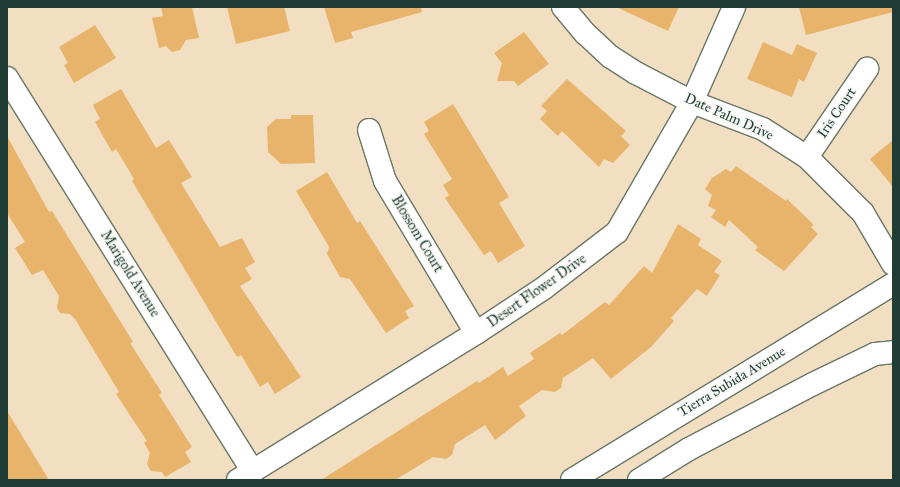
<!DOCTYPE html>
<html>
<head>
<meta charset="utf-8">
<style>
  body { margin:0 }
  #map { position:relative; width:900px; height:487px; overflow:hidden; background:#f2dfc1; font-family:"IM FELL Great Primer",serif }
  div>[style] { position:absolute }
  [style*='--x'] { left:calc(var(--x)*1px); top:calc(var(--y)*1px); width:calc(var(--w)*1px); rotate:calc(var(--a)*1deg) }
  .building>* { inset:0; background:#e8b36a }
  .roads { filter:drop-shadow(1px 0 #697665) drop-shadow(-1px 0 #697665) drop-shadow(0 1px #697665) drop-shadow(0 -1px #697665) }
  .street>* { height:22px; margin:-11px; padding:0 11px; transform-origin:11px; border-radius:11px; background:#fff }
  .secondary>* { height:22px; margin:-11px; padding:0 11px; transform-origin:11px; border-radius:11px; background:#fff }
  span { translate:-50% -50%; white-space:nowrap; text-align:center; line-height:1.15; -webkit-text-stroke:3.5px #f6f6f2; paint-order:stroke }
  .street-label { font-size:14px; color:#1f3d34 }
  .frame { position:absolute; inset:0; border:8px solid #1f3d34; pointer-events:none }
</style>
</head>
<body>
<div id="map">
  <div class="building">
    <div style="clip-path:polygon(161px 7px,192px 7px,199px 38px,186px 40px,180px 50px,172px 52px,166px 46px,159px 48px,152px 18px,163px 16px)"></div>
    <div style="clip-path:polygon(227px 7px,284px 7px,290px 31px,236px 44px)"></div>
    <div style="clip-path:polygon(324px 7px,421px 7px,422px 12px,351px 32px,353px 38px,335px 43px)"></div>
    <div style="clip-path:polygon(616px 7px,679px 7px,668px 31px)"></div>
    <div style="clip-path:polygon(799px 7px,893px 7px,893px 12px,806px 35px)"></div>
    <div style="clip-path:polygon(95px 25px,116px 58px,74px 83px,64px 65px,68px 63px,59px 47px)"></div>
    <div style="clip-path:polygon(524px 32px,549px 64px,518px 86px,514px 81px,497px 81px,502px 63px,494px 53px)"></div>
    <div style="clip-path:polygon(763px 42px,792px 55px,797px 44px,817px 53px,804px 82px,799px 79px,792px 97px,747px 79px)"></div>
    <div style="clip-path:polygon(567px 79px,626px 131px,621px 136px,630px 145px,613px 163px,604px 159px,599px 167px,562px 131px,558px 136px,540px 119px,547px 111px,541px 106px)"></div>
    <div style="clip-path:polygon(121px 89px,156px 148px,169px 140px,192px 177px,181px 183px,220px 247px,242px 238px,255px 262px,245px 268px,252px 279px,240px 286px,301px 377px,275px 394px,268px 382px,260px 387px,241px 355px,237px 357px,132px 181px,134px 179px,116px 149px,112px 152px,95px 122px,100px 119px,93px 105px)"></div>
    <div style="clip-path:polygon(453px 104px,509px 197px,499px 203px,525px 246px,498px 263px,491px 251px,484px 255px,445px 198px,449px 195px,443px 185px,452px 179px,424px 134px,429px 131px,424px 122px)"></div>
    <div style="clip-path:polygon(291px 115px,313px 115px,315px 163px,281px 164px,268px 152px,267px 127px,276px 119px,291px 119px)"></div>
    <div style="clip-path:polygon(7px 136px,49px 212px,52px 211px,133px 342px,130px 343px,162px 393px,159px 395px,192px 447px,185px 452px,191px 462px,165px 477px,162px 472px,151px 471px,147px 464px,150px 453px,144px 443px,147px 441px,116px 394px,119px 392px,75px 319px,70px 314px,60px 313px,57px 308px,59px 296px,43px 270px,32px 275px,15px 248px,25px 242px,7px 213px)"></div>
    <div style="clip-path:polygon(893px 140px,893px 187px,870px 159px)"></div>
    <div style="clip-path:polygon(736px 166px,786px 201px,787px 199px,814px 225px,811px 227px,818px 234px,784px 271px,755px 250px,758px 247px,729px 220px,725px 227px,711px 217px,716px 210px,708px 206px,712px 195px,705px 189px,712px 178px,726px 169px,731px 172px)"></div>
    <div style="clip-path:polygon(327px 172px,357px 223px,360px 221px,414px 306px,405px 311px,409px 318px,386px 333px,350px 279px,340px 277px,327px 254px,329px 247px,296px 191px)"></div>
    <div style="clip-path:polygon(678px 224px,701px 239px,698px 245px,722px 261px,714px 272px,720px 275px,707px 296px,697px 289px,671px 318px,674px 321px,651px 347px,611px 379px,593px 358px,563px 378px,561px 388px,555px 392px,542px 390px,519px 406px,526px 416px,495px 440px,485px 425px,455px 444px,452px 455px,446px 459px,433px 457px,395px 480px,321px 480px,477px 381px,479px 383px,503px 367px,508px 376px,534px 359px,530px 353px,560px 333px,562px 335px,605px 302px,609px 305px,644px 266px,652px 273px)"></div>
    <div style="clip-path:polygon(7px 411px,49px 480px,7px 480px)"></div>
  </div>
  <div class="roads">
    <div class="street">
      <div style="--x:563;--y:7;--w:35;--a:50"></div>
      <div style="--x:586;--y:34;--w:34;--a:43"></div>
      <div style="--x:611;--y:57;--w:30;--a:33"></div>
      <div style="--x:636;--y:73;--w:63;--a:27.4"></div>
      <div style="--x:692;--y:102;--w:76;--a:20.8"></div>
      <div style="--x:763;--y:129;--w:52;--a:32.5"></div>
      <div style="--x:807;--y:157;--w:79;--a:45"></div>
      <div style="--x:863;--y:213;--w:59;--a:59.5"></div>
      <div style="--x:7;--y:78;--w:464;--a:58"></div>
      <div style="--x:369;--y:130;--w:53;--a:72.6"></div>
      <div style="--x:385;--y:181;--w:177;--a:59.1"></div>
      <div style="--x:807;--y:157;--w:107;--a:-55.7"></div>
      <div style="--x:238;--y:480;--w:280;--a:-31.7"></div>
      <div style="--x:476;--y:333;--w:82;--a:-33.5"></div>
      <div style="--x:544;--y:288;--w:92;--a:-37.5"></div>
      <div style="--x:617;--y:232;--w:150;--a:-60"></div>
      <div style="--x:692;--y:102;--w:104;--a:-66.1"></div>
      <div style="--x:639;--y:480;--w:59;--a:-31.8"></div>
      <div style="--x:689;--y:449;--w:140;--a:-27.7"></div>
      <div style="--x:813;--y:384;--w:69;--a:-25.8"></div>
      <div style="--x:875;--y:354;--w:18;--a:-6"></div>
    </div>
    <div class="secondary">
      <div style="--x:572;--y:480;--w:376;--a:-31.4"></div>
    </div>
  </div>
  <div class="street-label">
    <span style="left:837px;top:113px;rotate:-56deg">Iris Court</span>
    <span style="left:729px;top:117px;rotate:24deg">Date Palm Drive</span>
    <span style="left:417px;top:234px;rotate:59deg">Blossom Court</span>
    <span style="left:130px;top:274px;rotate:58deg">Marigold Avenue</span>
    <span style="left:537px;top:291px;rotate:-35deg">Desert Flower Drive</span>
    <span style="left:732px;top:382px;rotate:-31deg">Tierra Subida Avenue</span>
  </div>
  <div class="frame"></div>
</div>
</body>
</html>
